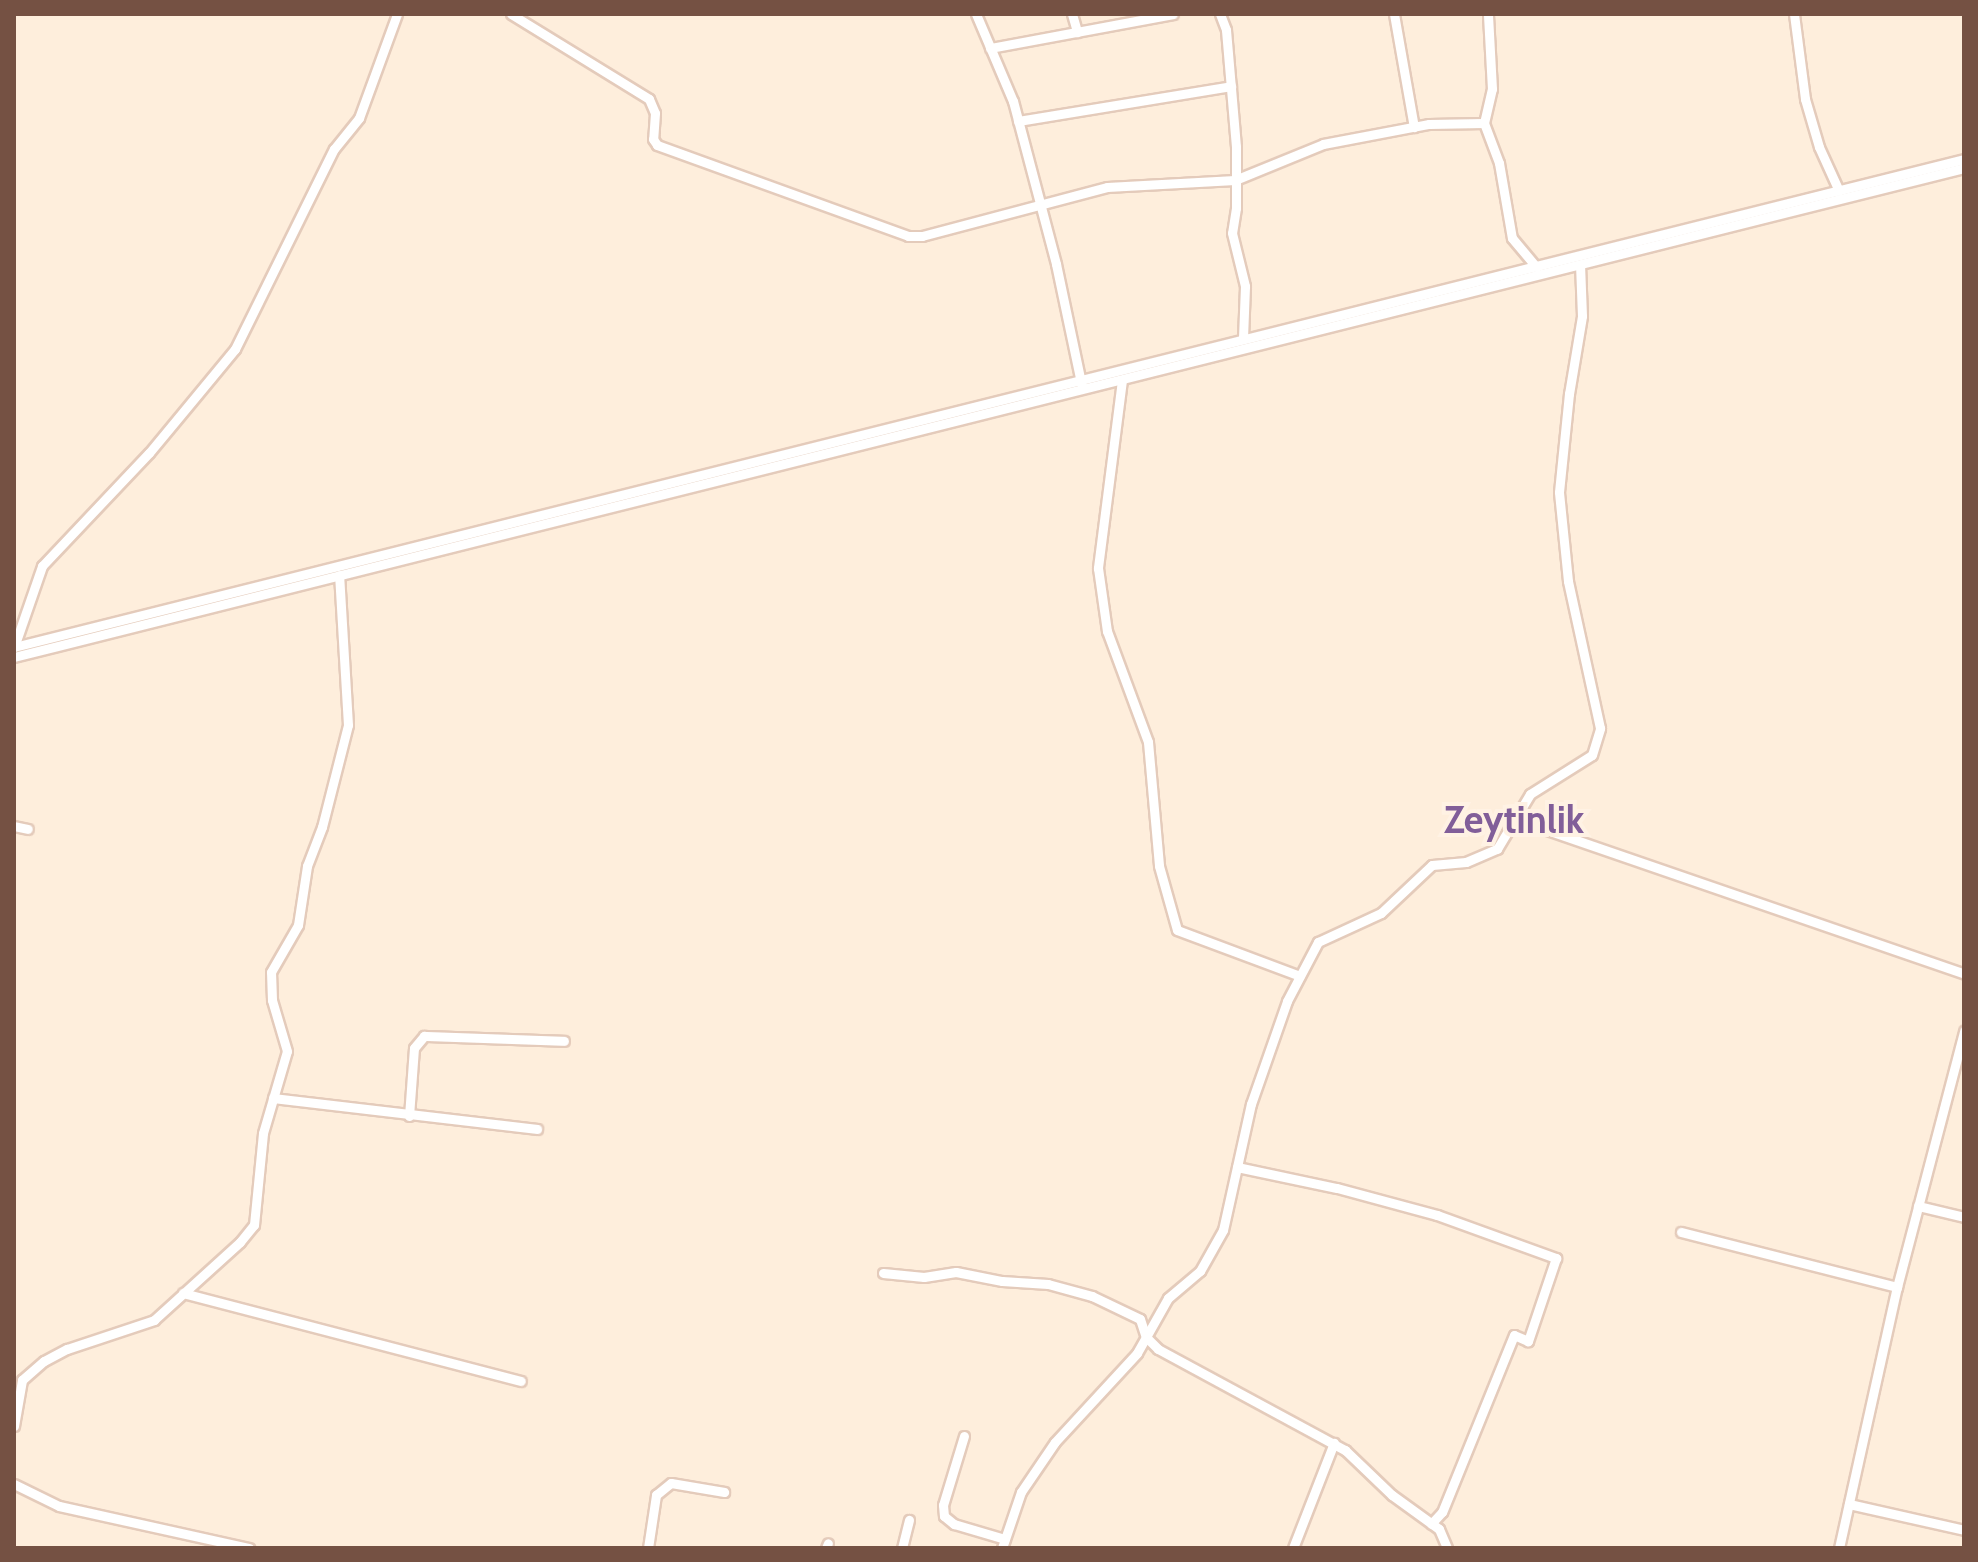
<!DOCTYPE html>
<html>
<head>
<meta charset="utf-8">
<style>
  body { margin:0 }
  #map { position:relative; width:1978px; height:1562px; overflow:hidden; background:#feeedc; font-family:Cabin,sans-serif }
  div>[style] { position:absolute }
  [style*='--x'] { left:calc(var(--x)*1px); top:calc(var(--y)*1px); width:calc(var(--w)*1px); rotate:calc(var(--a)*1deg) }
  .roads { filter:drop-shadow(2px 0 #e4cbbb) drop-shadow(-2px 0 #e4cbbb) drop-shadow(0 2px #e4cbbb) drop-shadow(0 -2px #e4cbbb) }
  .minor>* { height:9px; margin:-4.5px; padding:0 4.5px; transform-origin:4.5px; border-radius:4.5px; background:#fff }
  span { translate:-50% -50%; white-space:nowrap; text-align:center; line-height:1.15; -webkit-text-stroke:8px #fff2e4; paint-order:stroke }
  .district-label { font-size:38px; color:#815e99; font-weight:700 }
  .frame { position:absolute; inset:0; border:16px solid #755143; pointer-events:none }
</style>
</head>
<body>
<div id="map">
  <div class="roads">
    <div class="minor">
      <div style="--x:511;--y:14;--w:162;--a:31.6"></div>
      <div style="--x:649;--y:99;--w:15;--a:67"></div>
      <div style="--x:655;--y:113;--w:26;--a:94"></div>
      <div style="--x:653;--y:139;--w:7;--a:56"></div>
      <div style="--x:657;--y:145;--w:267;--a:19.9"></div>
      <div style="--x:908;--y:236;--w:14;--a:0"></div>
      <div style="--x:922;--y:236;--w:191;--a:-14.8"></div>
      <div style="--x:1107;--y:187;--w:128;--a:-3.1"></div>
      <div style="--x:1235;--y:180;--w:95;--a:-22.2"></div>
      <div style="--x:1323;--y:144;--w:108;--a:-10.7"></div>
      <div style="--x:1429;--y:124;--w:55;--a:-1"></div>
      <div style="--x:1484;--y:123;--w:43;--a:69.4"></div>
      <div style="--x:1499;--y:163;--w:76;--a:80.2"></div>
      <div style="--x:1512;--y:238;--w:38;--a:50"></div>
      <div style="--x:976;--y:14;--w:95;--a:67"></div>
      <div style="--x:1013;--y:101;--w:169;--a:75.2"></div>
      <div style="--x:1056;--y:264;--w:122;--a:78.1"></div>
      <div style="--x:1072;--y:14;--w:19;--a:74"></div>
      <div style="--x:1220;--y:14;--w:17;--a:69"></div>
      <div style="--x:1226;--y:30;--w:117;--a:85.1"></div>
      <div style="--x:1236;--y:147;--w:61;--a:90"></div>
      <div style="--x:1236;--y:208;--w:25;--a:99"></div>
      <div style="--x:1232;--y:233;--w:55;--a:76.2"></div>
      <div style="--x:1245;--y:286;--w:52;--a:92.2"></div>
      <div style="--x:1394;--y:14;--w:115;--a:80"></div>
      <div style="--x:1794;--y:14;--w:86;--a:82.6"></div>
      <div style="--x:1805;--y:99;--w:50;--a:73.7"></div>
      <div style="--x:1819;--y:147;--w:48;--a:65.6"></div>
      <div style="--x:990;--y:48;--w:186;--a:-10.5"></div>
      <div style="--x:1018;--y:121;--w:216;--a:-9.3"></div>
      <div style="--x:1484;--y:123;--w:35;--a:-77"></div>
      <div style="--x:1492;--y:89;--w:75;--a:-93.1"></div>
      <div style="--x:1122;--y:380;--w:190;--a:97.3"></div>
      <div style="--x:1098;--y:568;--w:64;--a:81.9"></div>
      <div style="--x:1107;--y:631;--w:118;--a:69.7"></div>
      <div style="--x:1148;--y:742;--w:124;--a:84.9"></div>
      <div style="--x:1159;--y:866;--w:66;--a:74.3"></div>
      <div style="--x:1177;--y:930;--w:131;--a:20.5"></div>
      <div style="--x:14;--y:647;--w:2010;--a:-14.05"></div>
      <div style="--x:14;--y:647;--w:86;--a:-70.9"></div>
      <div style="--x:42;--y:566;--w:156;--a:-46.6"></div>
      <div style="--x:149;--y:453;--w:135;--a:-50.4"></div>
      <div style="--x:235;--y:349;--w:223;--a:-63.7"></div>
      <div style="--x:334;--y:149;--w:40;--a:-51"></div>
      <div style="--x:359;--y:118;--w:111;--a:-69.9"></div>
      <div style="--x:14;--y:657;--w:2010;--a:-14.08"></div>
      <div style="--x:1512;--y:818;--w:478;--a:19"></div>
      <div style="--x:14;--y:826;--w:14;--a:12"></div>
      <div style="--x:273;--y:1098;--w:266;--a:6.7"></div>
      <div style="--x:409;--y:1116;--w:68;--a:-85.8"></div>
      <div style="--x:414;--y:1048;--w:16;--a:-50"></div>
      <div style="--x:424;--y:1036;--w:140;--a:2"></div>
      <div style="--x:1237;--y:1167;--w:102;--a:11.9"></div>
      <div style="--x:1337;--y:1188;--w:104;--a:15.1"></div>
      <div style="--x:1437;--y:1215;--w:127;--a:19.9"></div>
      <div style="--x:1556;--y:1258;--w:88;--a:108.6"></div>
      <div style="--x:1528;--y:1341;--w:15;--a:-157"></div>
      <div style="--x:1514;--y:1335;--w:191;--a:112.1"></div>
      <div style="--x:1442;--y:1512;--w:16;--a:133"></div>
      <div style="--x:1918;--y:1206;--w:47;--a:13.4"></div>
      <div style="--x:1681;--y:1232;--w:223;--a:14.3"></div>
      <div style="--x:883;--y:1273;--w:41;--a:5.6"></div>
      <div style="--x:924;--y:1277;--w:32;--a:-9"></div>
      <div style="--x:956;--y:1272;--w:47;--a:11.1"></div>
      <div style="--x:1002;--y:1281;--w:46;--a:3.7"></div>
      <div style="--x:1048;--y:1284;--w:46;--a:15.3"></div>
      <div style="--x:1092;--y:1296;--w:53;--a:25.6"></div>
      <div style="--x:1140;--y:1319;--w:19;--a:72"></div>
      <div style="--x:1146;--y:1337;--w:17;--a:45"></div>
      <div style="--x:1158;--y:1349;--w:213;--a:28.4"></div>
      <div style="--x:1345;--y:1450;--w:65;--a:43.8"></div>
      <div style="--x:1392;--y:1495;--w:58;--a:35.9"></div>
      <div style="--x:1439;--y:1529;--w:21;--a:67"></div>
      <div style="--x:183;--y:1293;--w:349;--a:14.6"></div>
      <div style="--x:14;--y:1426;--w:47;--a:-80.1"></div>
      <div style="--x:22;--y:1380;--w:29;--a:-41"></div>
      <div style="--x:44;--y:1361;--w:26;--a:-28"></div>
      <div style="--x:67;--y:1349;--w:92;--a:-18.4"></div>
      <div style="--x:154;--y:1320;--w:116;--a:-42.2"></div>
      <div style="--x:240;--y:1242;--w:22;--a:-51"></div>
      <div style="--x:254;--y:1225;--w:92;--a:-84.4"></div>
      <div style="--x:263;--y:1133;--w:85;--a:-73.7"></div>
      <div style="--x:287;--y:1051;--w:53;--a:-106.4"></div>
      <div style="--x:272;--y:1000;--w:28;--a:-92"></div>
      <div style="--x:271;--y:972;--w:54;--a:-60.1"></div>
      <div style="--x:298;--y:925;--w:60;--a:-81.3"></div>
      <div style="--x:307;--y:866;--w:42;--a:-69"></div>
      <div style="--x:322;--y:827;--w:105;--a:-75.7"></div>
      <div style="--x:348;--y:725;--w:150;--a:-93.4"></div>
      <div style="--x:964;--y:1436;--w:72;--a:106.9"></div>
      <div style="--x:943;--y:1505;--w:11;--a:85"></div>
      <div style="--x:944;--y:1516;--w:13;--a:39"></div>
      <div style="--x:954;--y:1524;--w:53;--a:16.4"></div>
      <div style="--x:14;--y:1484;--w:50;--a:26.1"></div>
      <div style="--x:59;--y:1506;--w:195;--a:12.5"></div>
      <div style="--x:1849;--y:1504;--w:118;--a:12.7"></div>
      <div style="--x:648;--y:1548;--w:54;--a:-81.4"></div>
      <div style="--x:656;--y:1495;--w:19;--a:-39"></div>
      <div style="--x:671;--y:1483;--w:54;--a:9.6"></div>
      <div style="--x:826;--y:1548;--w:5;--a:-68"></div>
      <div style="--x:902;--y:1548;--w:29;--a:-76"></div>
      <div style="--x:1002;--y:1548;--w:59;--a:-71.3"></div>
      <div style="--x:1021;--y:1492;--w:60;--a:-55.8"></div>
      <div style="--x:1055;--y:1442;--w:121;--a:-47.3"></div>
      <div style="--x:1137;--y:1353;--w:63;--a:-60.6"></div>
      <div style="--x:1168;--y:1298;--w:42;--a:-40.2"></div>
      <div style="--x:1200;--y:1271;--w:47;--a:-60.7"></div>
      <div style="--x:1223;--y:1230;--w:129;--a:-77.5"></div>
      <div style="--x:1251;--y:1104;--w:109;--a:-70.7"></div>
      <div style="--x:1287;--y:1001;--w:67;--a:-62.3"></div>
      <div style="--x:1318;--y:942;--w:69;--a:-24.7"></div>
      <div style="--x:1381;--y:913;--w:70;--a:-43.3"></div>
      <div style="--x:1432;--y:865;--w:34;--a:-5"></div>
      <div style="--x:1466;--y:862;--w:34;--a:-23"></div>
      <div style="--x:1497;--y:849;--w:64;--a:-59"></div>
      <div style="--x:1530;--y:794;--w:73;--a:-32.2"></div>
      <div style="--x:1592;--y:755;--w:28;--a:-73"></div>
      <div style="--x:1600;--y:728;--w:150;--a:-102.3"></div>
      <div style="--x:1568;--y:581;--w:89;--a:-95.8"></div>
      <div style="--x:1559;--y:492;--w:99;--a:-84.2"></div>
      <div style="--x:1569;--y:394;--w:79;--a:-80.5"></div>
      <div style="--x:1582;--y:316;--w:51;--a:-92.2"></div>
      <div style="--x:1293;--y:1548;--w:113;--a:-68.7"></div>
      <div style="--x:1839;--y:1548;--w:267;--a:-77.5"></div>
      <div style="--x:1897;--y:1287;--w:265;--a:-75.3"></div>
    </div>
  </div>
  <div class="district-label">
    <span style="left:1514px;top:820px">Zeytinlik</span>
  </div>
  <div class="frame"></div>
</div>
</body>
</html>
